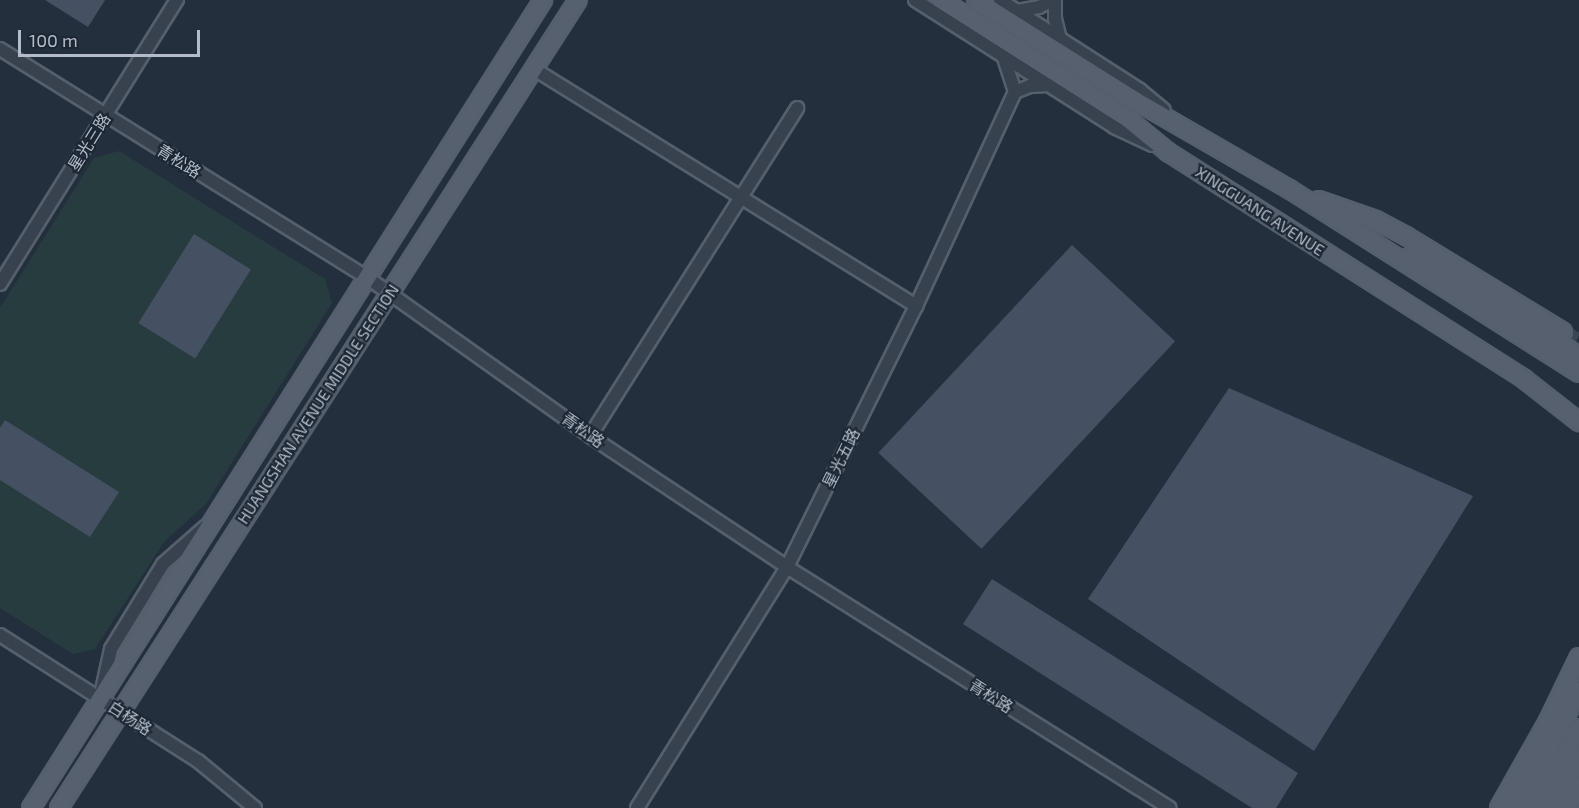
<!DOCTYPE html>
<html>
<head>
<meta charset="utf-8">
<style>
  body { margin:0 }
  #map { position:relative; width:1579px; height:808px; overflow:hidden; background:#242f3e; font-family:"Exo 2","Noto Sans SC",sans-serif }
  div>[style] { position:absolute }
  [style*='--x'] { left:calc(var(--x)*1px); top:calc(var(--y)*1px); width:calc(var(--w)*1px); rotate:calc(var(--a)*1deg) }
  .green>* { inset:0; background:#263c3f }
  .building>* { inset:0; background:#455162; transform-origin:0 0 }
  .major-tunnel>* { height:16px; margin-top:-8px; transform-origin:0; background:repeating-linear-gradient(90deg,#3a4453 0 16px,transparent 0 24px) }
  .roads { filter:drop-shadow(2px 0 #565f6c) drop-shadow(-2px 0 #565f6c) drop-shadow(0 2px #565f6c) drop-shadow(0 -2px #565f6c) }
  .minor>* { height:12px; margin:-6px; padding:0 6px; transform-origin:6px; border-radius:6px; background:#38414e }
  .major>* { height:16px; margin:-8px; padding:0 8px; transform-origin:8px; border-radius:8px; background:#56606e }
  span { translate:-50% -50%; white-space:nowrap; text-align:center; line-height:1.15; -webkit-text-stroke:4.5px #1d2633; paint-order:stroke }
  .street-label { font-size:16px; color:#b4bcc9 }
  .scale { position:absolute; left:18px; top:30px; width:182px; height:27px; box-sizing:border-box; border:3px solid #b4bcc9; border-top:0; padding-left:8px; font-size:18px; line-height:21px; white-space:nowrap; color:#b4bcc9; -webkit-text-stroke:4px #1d2633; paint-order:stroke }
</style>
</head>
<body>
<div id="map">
  <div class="green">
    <div style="clip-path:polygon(119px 151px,325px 279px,332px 303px,206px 504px,164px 542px,95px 649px,73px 654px,0 608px,0 308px,94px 158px)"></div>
  </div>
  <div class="building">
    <div style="clip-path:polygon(45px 0,105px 0,88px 27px)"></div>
    <div style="left:194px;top:234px;width:67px;height:105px;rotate:32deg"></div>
    <div style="left:1072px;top:245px;width:141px;height:284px;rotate:43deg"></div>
    <div style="clip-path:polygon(1229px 388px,1473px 496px,1314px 751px,1088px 599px)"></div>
    <div style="clip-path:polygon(5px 420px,119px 492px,90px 537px,0 480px,0 428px)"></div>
    <div style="clip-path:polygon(992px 579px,1298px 773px,1276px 808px,1252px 808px,963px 624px)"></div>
  </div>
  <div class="major-tunnel">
    <div style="--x:1563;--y:332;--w:19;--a:32"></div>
  </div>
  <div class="roads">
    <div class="minor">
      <div style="--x:915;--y:0;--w:236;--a:32.5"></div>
      <div style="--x:1114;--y:127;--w:42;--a:25.3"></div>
      <div style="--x:1000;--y:0;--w:166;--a:32.7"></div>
      <div style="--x:1140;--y:90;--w:31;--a:40"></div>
      <div style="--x:1055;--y:0;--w:19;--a:90"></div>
      <div style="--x:1055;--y:19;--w:21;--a:76"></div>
      <div style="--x:1017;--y:11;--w:22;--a:-10"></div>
      <div style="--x:1039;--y:7;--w:16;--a:-27"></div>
      <div style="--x:0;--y:49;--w:433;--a:31.9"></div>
      <div style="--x:368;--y:278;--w:272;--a:35.4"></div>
      <div style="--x:590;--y:436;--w:237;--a:33.6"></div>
      <div style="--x:787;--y:567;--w:452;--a:32.2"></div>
      <div style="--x:1004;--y:58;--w:36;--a:72"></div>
      <div style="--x:1015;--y:92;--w:16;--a:-22"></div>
      <div style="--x:1030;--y:86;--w:18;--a:-3"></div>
      <div style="--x:534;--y:69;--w:450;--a:31.8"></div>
      <div style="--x:0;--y:284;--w:335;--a:-58.1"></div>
      <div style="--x:590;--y:436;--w:388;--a:-57.7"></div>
      <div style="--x:0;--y:635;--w:235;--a:32.5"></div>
      <div style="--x:198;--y:761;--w:74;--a:39.5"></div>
      <div style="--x:102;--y:690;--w:42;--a:-77.6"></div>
      <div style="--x:111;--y:649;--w:100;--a:-58.5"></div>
      <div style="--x:163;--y:564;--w:56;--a:-41.4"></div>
      <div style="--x:637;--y:808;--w:284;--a:-58.1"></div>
      <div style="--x:787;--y:567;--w:291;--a:-63.7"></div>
      <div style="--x:916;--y:306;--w:236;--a:-65.2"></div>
    </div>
    <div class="major">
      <div style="--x:941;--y:0;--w:217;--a:32.4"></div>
      <div style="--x:1124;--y:116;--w:57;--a:39.3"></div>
      <div style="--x:1168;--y:152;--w:422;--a:32.5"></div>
      <div style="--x:1524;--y:379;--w:70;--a:38"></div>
      <div style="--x:976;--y:0;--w:186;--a:32.2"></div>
      <div style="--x:1133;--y:99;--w:180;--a:30"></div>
      <div style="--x:1289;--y:189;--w:343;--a:32.4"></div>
      <div style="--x:1319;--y:200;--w:60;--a:19.3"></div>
      <div style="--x:1376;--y:220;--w:34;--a:28"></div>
      <div style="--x:1406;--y:236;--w:184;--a:31.4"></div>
      <div style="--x:1409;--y:257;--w:23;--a:20"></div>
      <div style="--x:1431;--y:265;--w:174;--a:31.6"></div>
      <div style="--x:31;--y:808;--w:957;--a:-57.64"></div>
      <div style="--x:59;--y:808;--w:960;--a:-57.29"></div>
      <div style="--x:1499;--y:808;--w:100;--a:-60.6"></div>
      <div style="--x:1548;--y:721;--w:71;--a:-64.2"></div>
      <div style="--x:1515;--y:808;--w:132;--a:-61.1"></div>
      <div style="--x:1533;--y:808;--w:92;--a:-60.1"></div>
      <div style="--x:1551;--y:808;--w:57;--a:-60.8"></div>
      <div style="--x:1567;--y:808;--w:26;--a:-62"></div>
    </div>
  </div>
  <div class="street-label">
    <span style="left:89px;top:142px;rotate:-58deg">星光三路</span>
    <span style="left:179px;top:161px;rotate:32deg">青松路</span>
    <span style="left:1260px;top:211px;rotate:33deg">XINGGUANG AVENUE</span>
    <span style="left:318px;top:404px;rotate:-57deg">HUANGSHAN AVENUE MIDDLE SECTION</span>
    <span style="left:583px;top:430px;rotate:35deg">青松路</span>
    <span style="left:841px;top:458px;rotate:-64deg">星光五路</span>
    <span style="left:991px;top:696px;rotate:32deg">青松路</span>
    <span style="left:130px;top:718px;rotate:33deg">白杨路</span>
  </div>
  <div class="scale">100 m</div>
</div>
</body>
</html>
